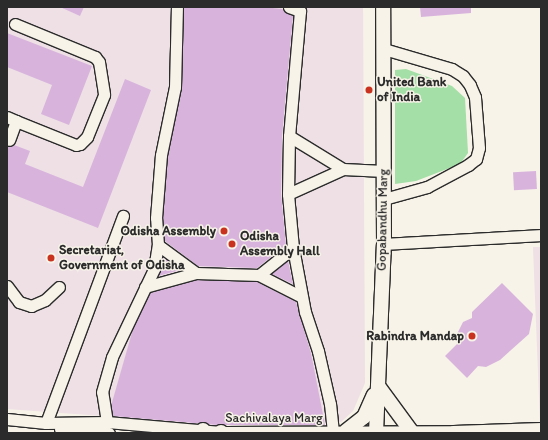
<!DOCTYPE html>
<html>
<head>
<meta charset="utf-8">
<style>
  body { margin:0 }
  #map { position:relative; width:548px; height:440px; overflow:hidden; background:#f7f3e8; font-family:Itim,sans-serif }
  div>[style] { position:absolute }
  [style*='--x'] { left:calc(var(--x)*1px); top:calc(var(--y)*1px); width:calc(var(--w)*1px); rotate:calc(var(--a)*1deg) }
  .built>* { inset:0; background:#eee0e5 }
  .green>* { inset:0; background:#a3dfa6 }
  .building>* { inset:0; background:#d8b4dd; transform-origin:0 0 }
  .roads { filter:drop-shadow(1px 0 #2b2b2b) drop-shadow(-1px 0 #2b2b2b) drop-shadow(0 1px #2b2b2b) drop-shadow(0 -1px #2b2b2b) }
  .minor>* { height:11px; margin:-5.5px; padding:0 5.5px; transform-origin:5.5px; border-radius:5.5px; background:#f7f3e8 }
  .major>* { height:14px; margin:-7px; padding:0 7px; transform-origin:7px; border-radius:7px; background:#f7f3e8 }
  .dots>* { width:11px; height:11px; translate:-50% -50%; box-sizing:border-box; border:2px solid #f7f3e8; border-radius:50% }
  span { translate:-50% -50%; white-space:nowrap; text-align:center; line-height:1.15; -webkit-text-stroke:3px #f7f3e8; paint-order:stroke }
  .poi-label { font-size:13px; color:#2b2b2b; font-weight:700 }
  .left { translate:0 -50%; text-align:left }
  .right { translate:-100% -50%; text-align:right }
  .street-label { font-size:13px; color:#2b2b2b }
  .frame { position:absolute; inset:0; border:8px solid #2b2b2b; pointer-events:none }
</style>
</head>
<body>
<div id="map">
  <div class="built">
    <div style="clip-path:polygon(7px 7px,363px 7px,365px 383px,353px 411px,341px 422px,225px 425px,7px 409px)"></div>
    <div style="clip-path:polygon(533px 247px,541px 247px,541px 422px,540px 422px)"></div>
  </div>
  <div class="green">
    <div style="clip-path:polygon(406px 69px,452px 86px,465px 98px,468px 153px,460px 164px,416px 181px,395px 184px,395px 70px)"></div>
  </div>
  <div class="building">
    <div style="clip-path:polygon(60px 7px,84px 7px,80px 16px)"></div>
    <div style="clip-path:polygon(184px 7px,264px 7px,282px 9px,293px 16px,282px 136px,281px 194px,286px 245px,257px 268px,198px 266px,165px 241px,163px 218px,168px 156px,182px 87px)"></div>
    <div style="clip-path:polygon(420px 7px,471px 7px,471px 13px,421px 17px)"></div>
    <div style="clip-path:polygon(7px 33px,92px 66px,69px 125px,41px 114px,52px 85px,7px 67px)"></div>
    <div style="clip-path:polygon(125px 79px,151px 90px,98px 228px,7px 192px,7px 147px,14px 145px,30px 151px,25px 164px,83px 187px)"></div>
    <div style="left:536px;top:171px;width:18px;height:23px;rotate:87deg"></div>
    <div style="clip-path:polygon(163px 257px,180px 270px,158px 276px)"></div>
    <div style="clip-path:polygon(288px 261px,293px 284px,272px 274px)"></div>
    <div style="clip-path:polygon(197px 280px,257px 282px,296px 302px,311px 353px,325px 425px,217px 425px,113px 416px,111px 406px,133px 329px,150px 293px)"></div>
    <div style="clip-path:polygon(502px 283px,533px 314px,529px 334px,500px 360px,486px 367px,478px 366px,467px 378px,445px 356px,457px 344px,456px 336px,463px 322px,472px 318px,472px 312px)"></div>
  </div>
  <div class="roads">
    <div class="minor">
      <div style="--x:289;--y:7;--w:12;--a:20"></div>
      <div style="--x:300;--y:11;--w:125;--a:95"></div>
      <div style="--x:15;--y:24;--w:87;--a:22.4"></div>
      <div style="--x:95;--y:57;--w:6;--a:51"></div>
      <div style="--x:99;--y:62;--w:33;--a:81"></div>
      <div style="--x:104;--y:95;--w:45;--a:112"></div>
      <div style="--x:87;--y:137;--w:10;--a:135"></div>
      <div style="--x:80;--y:144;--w:4;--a:166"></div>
      <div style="--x:76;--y:145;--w:65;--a:-158.2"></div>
      <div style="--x:7;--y:117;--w:10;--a:24"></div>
      <div style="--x:16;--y:121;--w:20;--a:110"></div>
      <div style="--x:288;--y:194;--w:58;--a:-89"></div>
      <div style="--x:289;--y:136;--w:63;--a:31.4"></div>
      <div style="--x:343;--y:169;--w:41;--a:2.8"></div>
      <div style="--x:384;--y:199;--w:45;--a:-15.6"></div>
      <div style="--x:427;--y:187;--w:47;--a:-28.2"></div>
      <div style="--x:468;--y:165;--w:10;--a:-37"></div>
      <div style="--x:476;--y:159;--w:11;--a:-75"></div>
      <div style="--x:479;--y:148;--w:51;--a:-94.5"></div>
      <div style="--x:475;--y:97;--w:13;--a:-113"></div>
      <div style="--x:470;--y:85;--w:11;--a:-128"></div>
      <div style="--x:463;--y:76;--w:13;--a:-148"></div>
      <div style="--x:452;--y:69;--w:71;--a:-163.6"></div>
      <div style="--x:384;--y:244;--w:157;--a:-3.3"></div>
      <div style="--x:196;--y:273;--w:63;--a:1.8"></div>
      <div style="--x:259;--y:275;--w:48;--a:27.1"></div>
      <div style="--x:259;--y:275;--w:43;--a:-38.5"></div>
      <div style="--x:7;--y:286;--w:20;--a:53"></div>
      <div style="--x:19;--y:302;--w:13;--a:18"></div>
      <div style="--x:31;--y:306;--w:15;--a:-23"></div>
      <div style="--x:45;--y:300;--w:19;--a:-43"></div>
      <div style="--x:145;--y:287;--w:53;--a:-15.4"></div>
      <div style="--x:196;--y:273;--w:47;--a:-143.6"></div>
      <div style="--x:7;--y:419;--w:39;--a:6"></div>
      <div style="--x:46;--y:423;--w:61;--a:-0.9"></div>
      <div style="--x:107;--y:422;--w:114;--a:5"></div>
      <div style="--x:221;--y:432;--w:232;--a:-0.2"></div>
      <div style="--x:453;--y:431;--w:88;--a:-2"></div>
      <div style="--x:107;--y:422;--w:30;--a:-99"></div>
      <div style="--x:102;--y:392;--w:36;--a:-74"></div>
      <div style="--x:112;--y:357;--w:98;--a:-64.5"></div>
      <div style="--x:154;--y:269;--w:24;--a:-81"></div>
      <div style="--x:158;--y:245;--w:27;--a:-94"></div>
      <div style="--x:156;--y:218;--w:63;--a:-85.5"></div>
      <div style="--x:161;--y:155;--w:69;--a:-78.4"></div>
      <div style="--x:175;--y:87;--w:80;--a:-88.6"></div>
      <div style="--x:46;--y:423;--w:221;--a:-69.6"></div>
      <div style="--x:60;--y:429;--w:49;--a:4.7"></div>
      <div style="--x:333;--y:432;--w:28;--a:-96"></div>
      <div style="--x:330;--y:404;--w:54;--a:-102.8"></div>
      <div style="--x:318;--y:351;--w:41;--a:-108.4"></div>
      <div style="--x:305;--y:312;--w:65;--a:-100.6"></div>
      <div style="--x:293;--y:248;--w:54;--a:-95.3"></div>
      <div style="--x:288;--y:194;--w:60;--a:-24.4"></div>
    </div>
    <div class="major">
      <div style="--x:378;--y:386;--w:56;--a:53.7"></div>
      <div style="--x:346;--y:431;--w:23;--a:-38"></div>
      <div style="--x:364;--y:417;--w:24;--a:-66"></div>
      <div style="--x:221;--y:432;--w:1;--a:90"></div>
      <div style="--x:203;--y:433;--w:3;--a:-90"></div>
      <div style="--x:376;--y:433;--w:189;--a:-87.6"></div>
      <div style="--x:384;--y:244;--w:237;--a:-90.2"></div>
    </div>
  </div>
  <div class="dots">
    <div style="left:369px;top:90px;background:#c8321e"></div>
    <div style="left:224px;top:231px;background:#c8321e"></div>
    <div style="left:232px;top:244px;background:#c8321e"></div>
    <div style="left:51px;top:258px;background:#c8321e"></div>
    <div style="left:472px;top:336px;background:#c8321e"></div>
  </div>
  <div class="poi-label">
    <span class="left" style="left:377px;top:90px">United Bank<br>of India</span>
    <span class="right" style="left:216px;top:231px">Odisha Assembly</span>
    <span class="left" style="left:240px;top:244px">Odisha<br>Assembly Hall</span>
    <span class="left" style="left:59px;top:258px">Secretariat,<br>Government of Odisha</span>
    <span class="right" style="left:464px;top:336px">Rabindra Mandap</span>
  </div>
  <div class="street-label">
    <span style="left:383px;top:220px;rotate:-89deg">Gopabandhu Marg</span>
    <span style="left:274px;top:418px">Sachivalaya Marg</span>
  </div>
  <div class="frame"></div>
</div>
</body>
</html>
